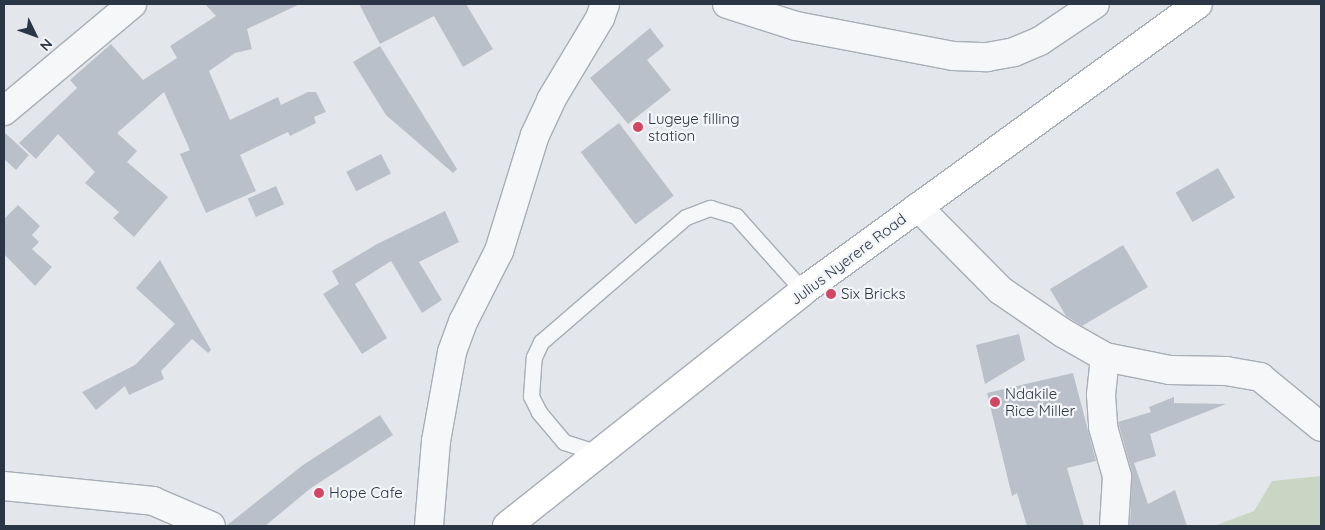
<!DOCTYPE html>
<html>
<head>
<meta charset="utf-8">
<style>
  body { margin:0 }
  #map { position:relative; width:1325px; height:530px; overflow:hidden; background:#e3e7eb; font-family:Quicksand,sans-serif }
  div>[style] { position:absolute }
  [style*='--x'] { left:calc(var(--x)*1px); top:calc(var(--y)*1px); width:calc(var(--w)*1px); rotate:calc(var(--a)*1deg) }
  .green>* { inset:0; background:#c9d6c3 }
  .building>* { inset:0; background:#bac0ca; transform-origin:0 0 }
  .roads { filter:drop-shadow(1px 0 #a8aeb6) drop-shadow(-1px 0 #a8aeb6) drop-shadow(0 1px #a8aeb6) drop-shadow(0 -1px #a8aeb6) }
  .service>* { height:15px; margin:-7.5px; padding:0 7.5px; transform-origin:7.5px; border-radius:7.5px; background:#f6f7f9 }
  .minor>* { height:28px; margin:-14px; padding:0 14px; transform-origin:14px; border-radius:14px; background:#f6f7f9 }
  .trunk>* { height:28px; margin:-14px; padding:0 14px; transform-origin:14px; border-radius:14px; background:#fff }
  .dots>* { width:14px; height:14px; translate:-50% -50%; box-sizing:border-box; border:2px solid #f3f5f8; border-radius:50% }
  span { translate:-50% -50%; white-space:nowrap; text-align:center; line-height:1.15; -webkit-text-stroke:4.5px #f3f5f8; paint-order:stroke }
  .poi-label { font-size:15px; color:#2a3545 }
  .left { translate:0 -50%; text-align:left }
  .street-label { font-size:15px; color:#2a3545 }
  .frame { position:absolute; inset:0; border:5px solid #2a3545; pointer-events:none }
  .north { position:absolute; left:10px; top:10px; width:50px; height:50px; -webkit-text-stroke:4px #f3f5f8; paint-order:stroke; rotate:132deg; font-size:14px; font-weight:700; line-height:20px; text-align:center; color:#2a3545 }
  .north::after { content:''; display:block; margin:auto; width:18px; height:22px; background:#2a3545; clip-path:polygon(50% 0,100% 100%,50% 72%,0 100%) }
</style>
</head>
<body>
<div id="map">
  <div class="green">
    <div style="clip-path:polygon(1321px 476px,1321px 526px,1214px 526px,1254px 511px,1272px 481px)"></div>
  </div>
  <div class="building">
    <div style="clip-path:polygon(205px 4px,300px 4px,247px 29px,252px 49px,235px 53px,209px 71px,230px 120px,278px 97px,281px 105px,308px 92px,316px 92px,326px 112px,314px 117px,316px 123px,290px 136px,288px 132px,240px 155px,256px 191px,206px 213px,180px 154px,190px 150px,164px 92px,117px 133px,137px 151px,127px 162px,168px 197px,134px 237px,113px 218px,119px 212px,85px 183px,95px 172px,58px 134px,36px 159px,19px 143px,77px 88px,70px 80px,111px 44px,143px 80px,177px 58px,170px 46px,216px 16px)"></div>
    <div style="clip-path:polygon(359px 4px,466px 4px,493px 49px,463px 67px,434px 16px,380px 44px)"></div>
    <div style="clip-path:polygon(650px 28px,664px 46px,647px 60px,671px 90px,628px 124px,590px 78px)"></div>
    <div style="clip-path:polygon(380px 46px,457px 169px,453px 173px,386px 115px,353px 62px)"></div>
    <div style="left:619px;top:123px;width:91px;height:48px;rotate:53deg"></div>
    <div style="clip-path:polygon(4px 132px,29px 155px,16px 170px,4px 159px)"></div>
    <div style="left:381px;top:154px;width:22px;height:39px;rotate:63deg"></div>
    <div style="left:1218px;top:168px;width:34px;height:49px;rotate:60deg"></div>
    <div style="left:276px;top:186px;width:20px;height:31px;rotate:66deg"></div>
    <div style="clip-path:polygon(18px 205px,40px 226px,32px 235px,39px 242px,32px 249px,52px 267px,35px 286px,4px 254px,4px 219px)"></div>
    <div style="clip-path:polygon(445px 211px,459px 242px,419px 262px,442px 300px,422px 313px,391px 261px,355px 284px,387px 338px,362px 354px,323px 294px,339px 284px,332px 271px,377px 244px)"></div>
    <div style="clip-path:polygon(1123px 245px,1148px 287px,1082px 326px,1066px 316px,1050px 289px)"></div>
    <div style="clip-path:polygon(160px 260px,211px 350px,208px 353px,192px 339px,161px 371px,164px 379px,129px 395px,125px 386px,96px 410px,82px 392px,135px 365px,175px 324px,136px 288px)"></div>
    <div style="clip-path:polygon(1019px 334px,1025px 360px,985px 384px,976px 345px)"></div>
    <div style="clip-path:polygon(1073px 373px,1096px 461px,1067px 468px,1084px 526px,1027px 526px,1017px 493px,1012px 496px,987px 393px)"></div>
    <div style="clip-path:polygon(1174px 397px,1174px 403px,1226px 404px,1150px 434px,1156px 456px,1134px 463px,1148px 504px,1175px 490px,1187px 526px,1130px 526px,1132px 472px,1118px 422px,1151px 412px,1149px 407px)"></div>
    <div style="clip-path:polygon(380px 415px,393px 435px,311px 488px,265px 526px,226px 526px,303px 465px)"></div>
  </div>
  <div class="roads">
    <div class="service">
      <div style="--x:598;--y:453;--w:36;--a:-162"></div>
      <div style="--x:564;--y:442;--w:39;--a:-130"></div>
      <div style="--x:539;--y:412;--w:18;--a:-117"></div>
      <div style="--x:531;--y:396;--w:39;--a:-86"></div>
      <div style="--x:534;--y:357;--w:17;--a:-65"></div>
      <div style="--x:541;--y:342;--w:191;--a:-40.8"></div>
      <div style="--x:686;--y:217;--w:26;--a:-21"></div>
      <div style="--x:710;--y:208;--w:27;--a:17"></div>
      <div style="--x:736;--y:216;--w:101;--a:48.2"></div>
    </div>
    <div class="minor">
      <div style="--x:727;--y:4;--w:72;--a:17.7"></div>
      <div style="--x:796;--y:26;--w:160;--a:10.8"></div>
      <div style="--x:953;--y:56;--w:34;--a:2"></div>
      <div style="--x:987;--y:57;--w:27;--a:-10"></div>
      <div style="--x:1014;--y:52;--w:28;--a:-23"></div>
      <div style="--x:1040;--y:41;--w:66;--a:-33.9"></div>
      <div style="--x:4;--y:111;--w:167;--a:-39.9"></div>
      <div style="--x:918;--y:207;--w:117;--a:45.3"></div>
      <div style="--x:1000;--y:290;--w:76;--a:34.3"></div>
      <div style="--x:1063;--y:333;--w:48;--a:29.7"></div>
      <div style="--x:1105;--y:357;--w:66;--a:11.3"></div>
      <div style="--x:1170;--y:370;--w:56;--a:1"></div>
      <div style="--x:1226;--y:371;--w:35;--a:10"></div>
      <div style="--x:1260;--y:377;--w:79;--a:39.3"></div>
      <div style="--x:1105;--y:357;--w:38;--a:96"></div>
      <div style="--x:1101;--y:395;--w:32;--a:86"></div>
      <div style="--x:1103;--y:427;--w:51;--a:74.1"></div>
      <div style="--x:1117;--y:476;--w:50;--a:93.4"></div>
      <div style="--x:4;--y:486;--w:150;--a:5.7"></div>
      <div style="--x:153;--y:501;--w:63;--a:23.3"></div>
      <div style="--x:429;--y:526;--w:85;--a:-85.3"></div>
      <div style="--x:436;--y:441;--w:90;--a:-79.8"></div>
      <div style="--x:452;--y:352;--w:32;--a:-70"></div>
      <div style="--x:463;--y:322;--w:80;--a:-63.1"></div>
      <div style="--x:499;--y:251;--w:121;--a:-72.8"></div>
      <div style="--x:535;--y:135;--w:38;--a:-65"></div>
      <div style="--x:551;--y:100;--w:96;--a:-59.1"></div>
      <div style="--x:600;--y:18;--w:15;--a:-70"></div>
    </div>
    <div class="trunk">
      <div style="--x:507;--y:526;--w:378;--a:-38.4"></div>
      <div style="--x:803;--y:291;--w:488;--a:-36"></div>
    </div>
  </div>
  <div class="dots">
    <div style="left:638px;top:127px;background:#d44463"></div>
    <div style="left:831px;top:294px;background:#d44463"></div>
    <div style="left:995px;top:402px;background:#d44463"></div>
    <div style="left:319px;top:493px;background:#d44463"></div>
  </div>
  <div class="poi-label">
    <span class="left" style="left:648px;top:127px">Lugeye filling<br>station</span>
    <span class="left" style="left:841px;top:294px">Six Bricks</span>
    <span class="left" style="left:1005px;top:402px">Ndakile<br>Rice Miller</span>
    <span class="left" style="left:329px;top:493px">Hope Cafe</span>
  </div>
  <div class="street-label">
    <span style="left:848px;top:259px;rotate:-37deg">Julius Nyerere Road</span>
  </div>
  <div class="frame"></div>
  <div class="north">N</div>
</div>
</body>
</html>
